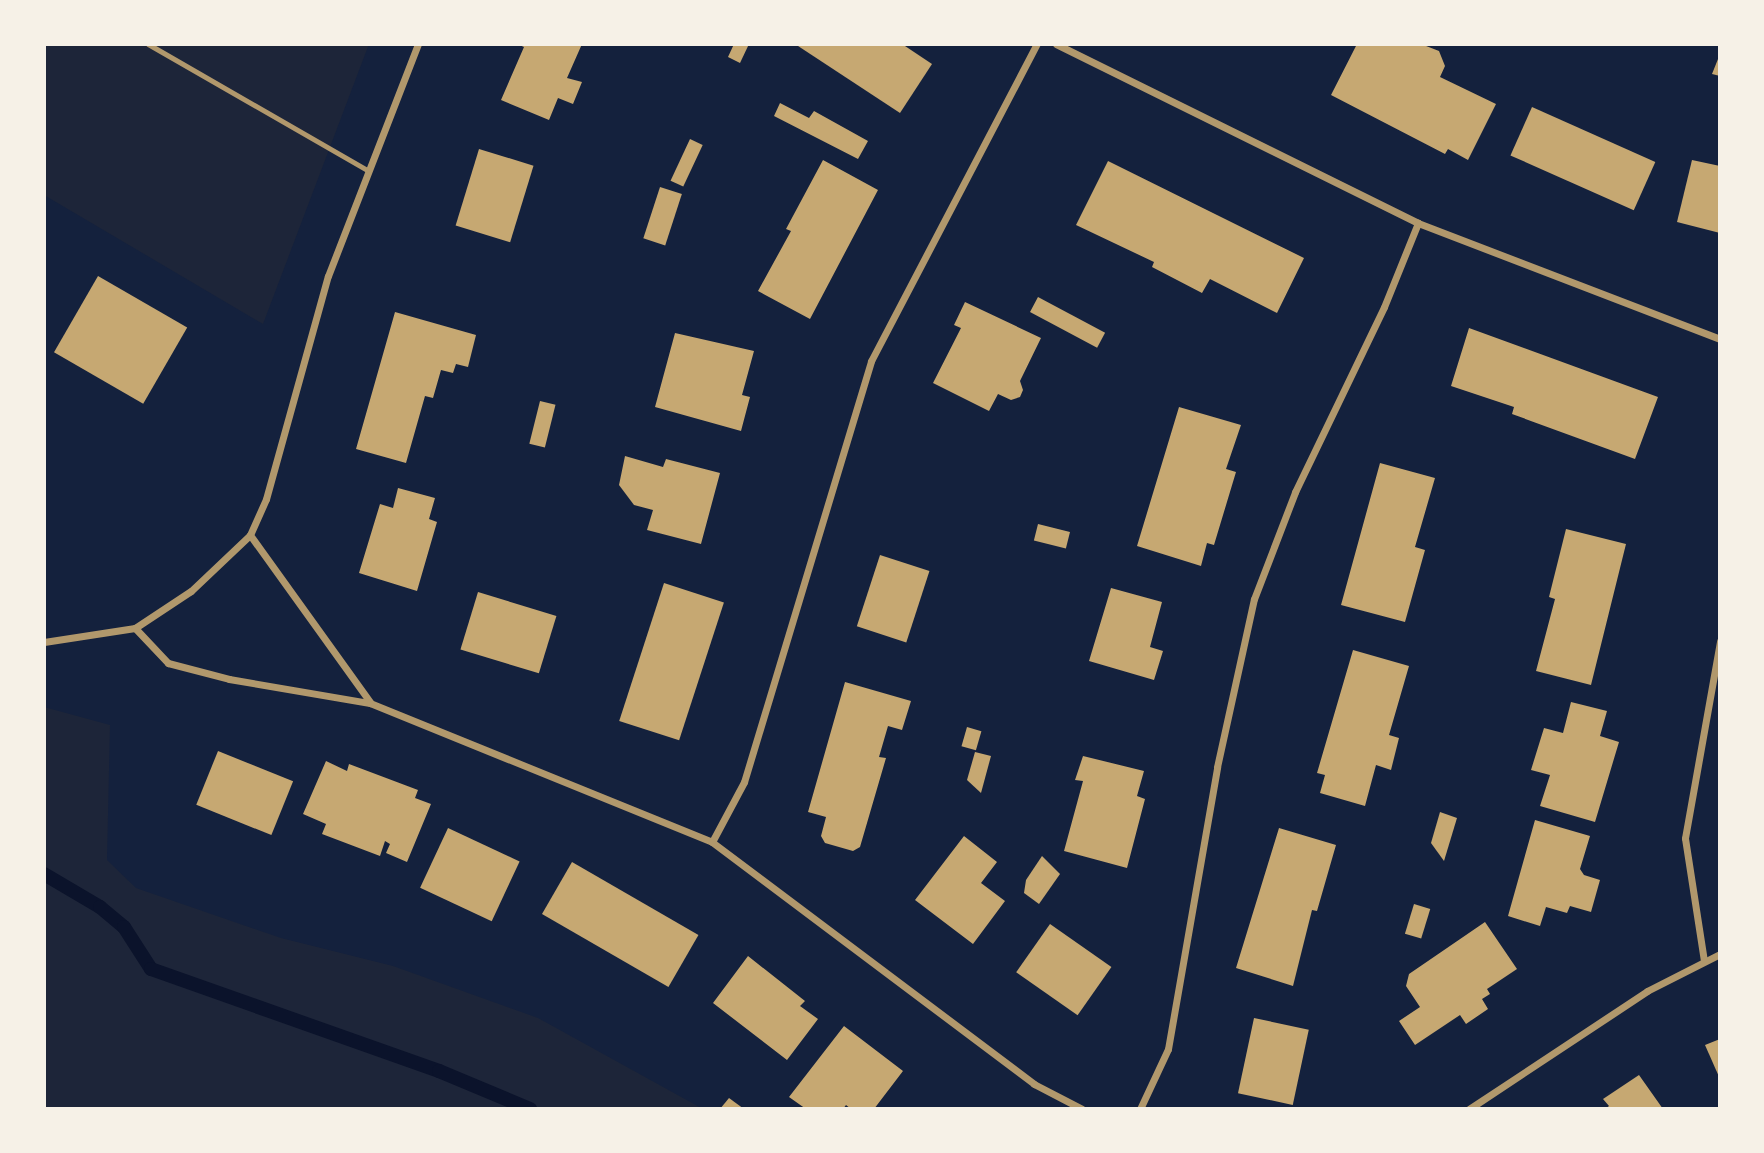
<!DOCTYPE html>
<html>
<head>
<meta charset="utf-8">
<style>
  body { margin:0 }
  #map { position:relative; width:1764px; height:1153px; overflow:hidden; background:#14213d; font-family:Arial,sans-serif }
  div>[style] { position:absolute }
  [style*='--x'] { left:calc(var(--x)*1px); top:calc(var(--y)*1px); width:calc(var(--w)*1px); rotate:calc(var(--a)*1deg) }
  .green>* { inset:0; background:#1d2539 }
  .stream>* { height:14px; margin:-7px; padding:0 7px; transform-origin:7px; border-radius:7px; background:#0b132b }
  .building>* { inset:0; background:#c6a872; transform-origin:0 0 }
  .service>* { height:5px; margin:-2.5px; padding:0 2.5px; transform-origin:2.5px; border-radius:2.5px; background:#b1986c }
  .minor>* { height:7px; margin:-3.5px; padding:0 3.5px; transform-origin:3.5px; border-radius:3.5px; background:#b1986c }
  span { translate:-50% -50%; white-space:nowrap; text-align:center; line-height:1.15; -webkit-text-stroke:5px #f6f1e7; paint-order:stroke }
  .frame { position:absolute; inset:0; border:46px solid #f6f1e7; pointer-events:none }
</style>
</head>
<body>
<div id="map">
  <div class="green">
    <div style="clip-path:polygon(44px 44px,369px 44px,263px 324px,44px 195px)"></div>
    <div style="clip-path:polygon(44px 707px,110px 725px,107px 860px,136px 888px,281px 938px,393px 966px,538px 1018px,703px 1109px,44px 1109px)"></div>
  </div>
  <div class="stream">
    <div style="--x:44;--y:874;--w:65;--a:30.5"></div>
    <div style="--x:100;--y:907;--w:31;--a:40"></div>
    <div style="--x:124;--y:927;--w:50;--a:57.3"></div>
    <div style="--x:151;--y:969;--w:306;--a:19.5"></div>
    <div style="--x:439;--y:1071;--w:99;--a:22.7"></div>
  </div>
  <div class="building">
    <div style="clip-path:polygon(517px 44px,582px 44px,567px 78px,582px 82px,573px 104px,558px 98px,549px 120px,501px 100px,524px 47px)"></div>
    <div style="clip-path:polygon(734px 44px,749px 44px,740px 63px,728px 57px)"></div>
    <div style="clip-path:polygon(795px 44px,902px 44px,932px 64px,900px 113px)"></div>
    <div style="clip-path:polygon(1357px 44px,1421px 44px,1439px 51px,1445px 66px,1440px 77px,1496px 104px,1468px 160px,1448px 149px,1445px 154px,1331px 95px)"></div>
    <div style="clip-path:polygon(1720px 54px,1720px 76px,1712px 74px)"></div>
    <div style="clip-path:polygon(780px 103px,809px 118px,814px 111px,868px 141px,858px 159px,774px 116px)"></div>
    <div style="left:1532px;top:107px;width:135px;height:53px;rotate:24deg"></div>
    <div style="left:690px;top:139px;width:14px;height:46px;rotate:25deg"></div>
    <div style="left:479px;top:149px;width:57px;height:80px;rotate:17deg"></div>
    <div style="clip-path:polygon(823px 160px,878px 190px,810px 319px,758px 291px,791px 231px,786px 229px)"></div>
    <div style="clip-path:polygon(1692px 160px,1720px 166px,1720px 233px,1677px 222px)"></div>
    <div style="clip-path:polygon(1108px 161px,1304px 258px,1277px 313px,1210px 279px,1202px 293px,1152px 267px,1154px 262px,1076px 225px)"></div>
    <div style="left:660px;top:187px;width:23px;height:54px;rotate:18deg"></div>
    <div style="left:98px;top:276px;width:103px;height:88px;rotate:30deg"></div>
    <div style="left:1038px;top:297px;width:76px;height:17px;rotate:28deg"></div>
    <div style="clip-path:polygon(965px 302px,1041px 338px,1020px 381px,1023px 390px,1020px 397px,1011px 400px,998px 394px,989px 411px,933px 383px,961px 328px,954px 325px)"></div>
    <div style="clip-path:polygon(395px 312px,476px 335px,468px 367px,456px 364px,453px 373px,441px 370px,433px 398px,425px 396px,406px 463px,356px 449px)"></div>
    <div style="clip-path:polygon(1469px 328px,1658px 397px,1635px 459px,1512px 414px,1514px 407px,1451px 386px)"></div>
    <div style="clip-path:polygon(675px 333px,754px 351px,742px 395px,750px 397px,741px 431px,655px 407px)"></div>
    <div style="left:540px;top:401px;width:16px;height:44px;rotate:14deg"></div>
    <div style="clip-path:polygon(1179px 407px,1241px 425px,1226px 469px,1236px 472px,1214px 545px,1207px 543px,1201px 566px,1137px 546px)"></div>
    <div style="clip-path:polygon(625px 456px,663px 467px,666px 459px,720px 473px,701px 544px,647px 530px,653px 510px,634px 505px,619px 485px)"></div>
    <div style="clip-path:polygon(1380px 463px,1435px 478px,1415px 547px,1425px 550px,1405px 622px,1341px 605px)"></div>
    <div style="clip-path:polygon(398px 488px,435px 498px,429px 519px,437px 522px,417px 591px,359px 573px,380px 504px,393px 508px)"></div>
    <div style="left:1038px;top:524px;width:33px;height:17px;rotate:14deg"></div>
    <div style="clip-path:polygon(1566px 529px,1626px 544px,1591px 685px,1536px 671px,1555px 599px,1549px 597px)"></div>
    <div style="left:880px;top:555px;width:52px;height:75px;rotate:18deg"></div>
    <div style="left:664px;top:583px;width:63px;height:145px;rotate:18deg"></div>
    <div style="clip-path:polygon(1111px 588px,1162px 602px,1150px 647px,1163px 651px,1154px 680px,1089px 661px)"></div>
    <div style="left:478px;top:592px;width:82px;height:60px;rotate:17deg"></div>
    <div style="clip-path:polygon(1353px 650px,1409px 666px,1389px 735px,1399px 738px,1391px 770px,1376px 765px,1365px 806px,1320px 793px,1325px 775px,1317px 773px)"></div>
    <div style="clip-path:polygon(845px 682px,911px 701px,902px 730px,888px 726px,879px 757px,886px 758px,860px 847px,853px 851px,825px 843px,821px 836px,826px 817px,808px 812px)"></div>
    <div style="clip-path:polygon(1571px 702px,1607px 711px,1600px 736px,1619px 742px,1595px 822px,1540px 806px,1550px 775px,1531px 770px,1544px 728px,1563px 733px)"></div>
    <div style="left:967px;top:727px;width:15px;height:20px;rotate:16deg"></div>
    <div style="left:218px;top:751px;width:81px;height:58px;rotate:22deg"></div>
    <div style="clip-path:polygon(975px 752px,991px 756px,981px 793px,967px 780px)"></div>
    <div style="clip-path:polygon(1083px 756px,1144px 771px,1137px 796px,1145px 799px,1127px 868px,1064px 851px,1083px 781px,1075px 780px)"></div>
    <div style="clip-path:polygon(326px 761px,347px 771px,349px 764px,418px 790px,415px 798px,431px 804px,407px 862px,386px 853px,390px 844px,385px 841px,380px 856px,322px 834px,326px 824px,303px 814px)"></div>
    <div style="clip-path:polygon(1440px 812px,1457px 818px,1444px 861px,1431px 843px)"></div>
    <div style="clip-path:polygon(1535px 820px,1590px 836px,1580px 869px,1584px 875px,1600px 880px,1591px 912px,1570px 906px,1567px 913px,1546px 907px,1540px 926px,1508px 916px)"></div>
    <div style="left:448px;top:828px;width:79px;height:66px;rotate:25deg"></div>
    <div style="clip-path:polygon(1279px 828px,1336px 845px,1317px 911px,1312px 910px,1293px 986px,1236px 968px)"></div>
    <div style="clip-path:polygon(964px 836px,997px 862px,981px 883px,1005px 901px,973px 944px,915px 900px)"></div>
    <div style="clip-path:polygon(1042px 856px,1060px 874px,1039px 904px,1024px 893px,1026px 880px)"></div>
    <div style="left:572px;top:862px;width:146px;height:60px;rotate:30deg"></div>
    <div style="left:1414px;top:904px;width:17px;height:31px;rotate:17deg"></div>
    <div style="clip-path:polygon(1485px 922px,1517px 969px,1487px 989px,1490px 994px,1482px 999px,1488px 1009px,1466px 1024px,1460px 1015px,1415px 1045px,1399px 1021px,1420px 1007px,1406px 986px,1409px 974px)"></div>
    <div style="left:1050px;top:924px;width:75px;height:59px;rotate:35deg"></div>
    <div style="clip-path:polygon(748px 956px,805px 1001px,800px 1006px,818px 1019px,787px 1060px,713px 1003px)"></div>
    <div style="left:1254px;top:1018px;width:56px;height:77px;rotate:12deg"></div>
    <div style="clip-path:polygon(844px 1026px,903px 1071px,874px 1109px,851px 1109px,846px 1105px,843px 1109px,806px 1109px,789px 1097px)"></div>
    <div style="clip-path:polygon(1720px 1039px,1720px 1079px,1705px 1045px)"></div>
    <div style="clip-path:polygon(1639px 1075px,1663px 1109px,1605px 1109px,1609px 1106px,1603px 1099px)"></div>
    <div style="clip-path:polygon(729px 1098px,744px 1109px,720px 1109px)"></div>
  </div>
  <div class="service">
    <div style="--x:148;--y:44;--w:253;--a:29.9"></div>
  </div>
  <div class="minor">
    <div style="--x:1056;--y:44;--w:404;--a:26.3"></div>
    <div style="--x:1418;--y:223;--w:324;--a:21"></div>
    <div style="--x:250;--y:535;--w:206;--a:54.3"></div>
    <div style="--x:135;--y:628;--w:48;--a:46.7"></div>
    <div style="--x:168;--y:663;--w:63;--a:14.7"></div>
    <div style="--x:229;--y:679;--w:143;--a:9.7"></div>
    <div style="--x:370;--y:703;--w:369;--a:22.1"></div>
    <div style="--x:712;--y:842;--w:403;--a:36.9"></div>
    <div style="--x:1034;--y:1084;--w:54;--a:27.5"></div>
    <div style="--x:44;--y:642;--w:92;--a:-8.7"></div>
    <div style="--x:135;--y:628;--w:67;--a:-33.5"></div>
    <div style="--x:191;--y:591;--w:81;--a:-43.5"></div>
    <div style="--x:250;--y:535;--w:39;--a:-66"></div>
    <div style="--x:266;--y:499;--w:231;--a:-74.5"></div>
    <div style="--x:328;--y:276;--w:249;--a:-68.8"></div>
    <div style="--x:712;--y:842;--w:68;--a:-61.9"></div>
    <div style="--x:744;--y:782;--w:440;--a:-73.2"></div>
    <div style="--x:871;--y:361;--w:358;--a:-62.4"></div>
    <div style="--x:1704;--y:961;--w:124;--a:-98.8"></div>
    <div style="--x:1685;--y:838;--w:200;--a:-79.9"></div>
    <div style="--x:1140;--y:1109;--w:66;--a:-65"></div>
    <div style="--x:1168;--y:1049;--w:286;--a:-80.1"></div>
    <div style="--x:1217;--y:767;--w:172;--a:-77.6"></div>
    <div style="--x:1254;--y:599;--w:115;--a:-69"></div>
    <div style="--x:1295;--y:492;--w:205;--a:-64.3"></div>
    <div style="--x:1384;--y:307;--w:91;--a:-68"></div>
    <div style="--x:1469;--y:1109;--w:214;--a:-33.5"></div>
    <div style="--x:1647;--y:991;--w:82;--a:-26.9"></div>
  </div>
  <div class="frame"></div>
</div>
</body>
</html>
